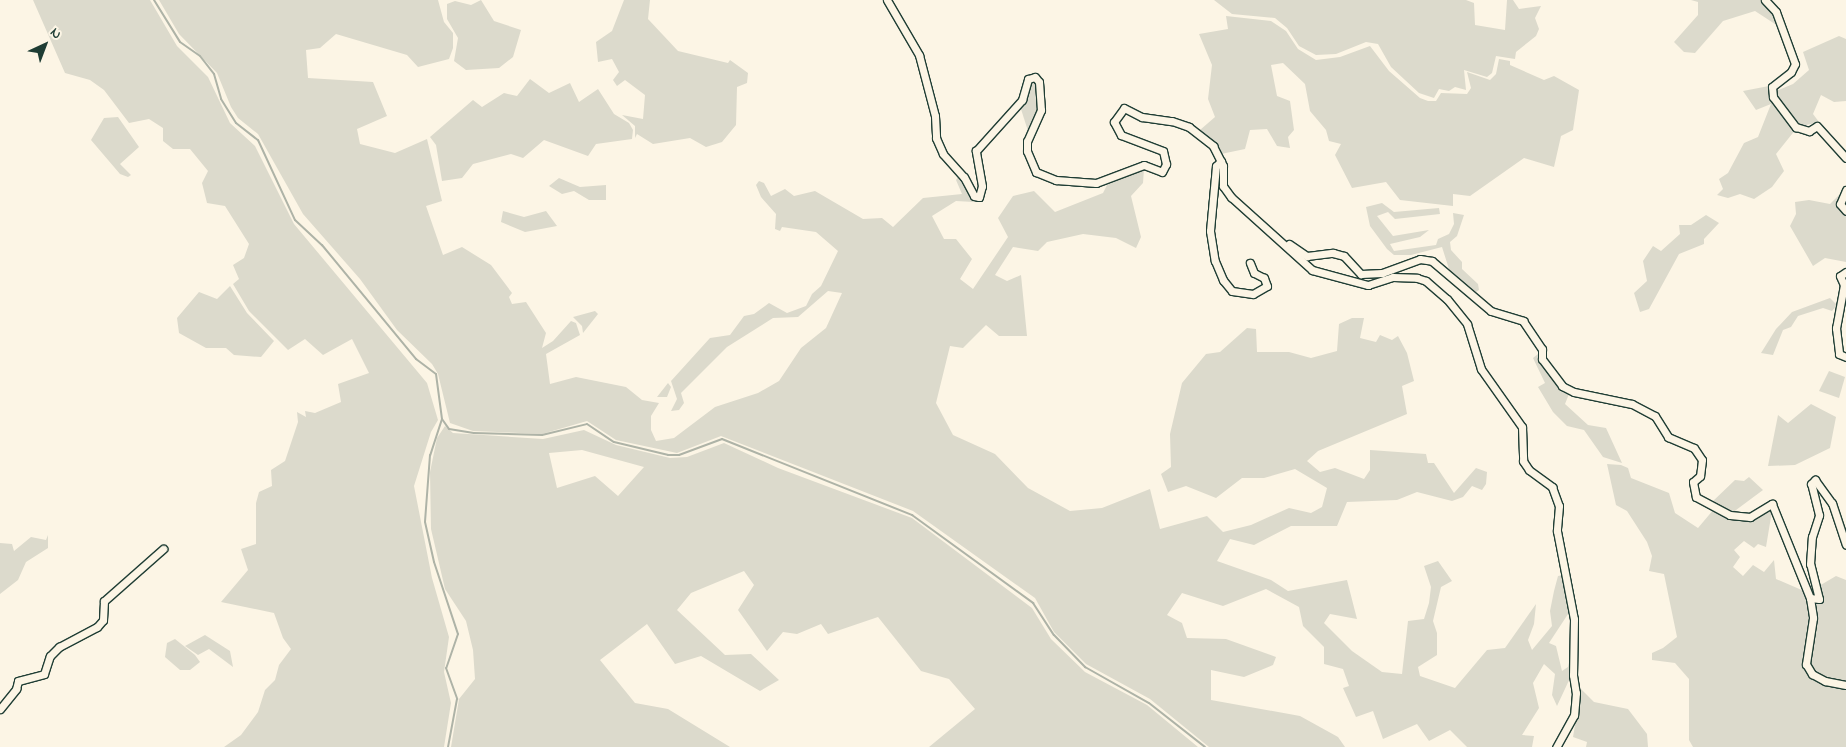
<!DOCTYPE html>
<html>
<head>
<meta charset="utf-8">
<style>
  body { margin:0 }
  #map { position:relative; width:1846px; height:747px; overflow:hidden; background:#fcf5e5; font-family:"Indie Flower",sans-serif }
  div>[style] { position:absolute }
  [style*='--x'] { left:calc(var(--x)*1px); top:calc(var(--y)*1px); width:calc(var(--w)*1px); rotate:calc(var(--a)*1deg) }
  .green>* { inset:0; background:#dcdacc }
  .stream>* { height:2px; margin:-1px; padding:0 1px; transform-origin:1px; border-radius:1px; background:#aeb3a7 }
  .roads { filter:drop-shadow(1px 0 #1f3d34) drop-shadow(-1px 0 #1f3d34) drop-shadow(0 1px #1f3d34) drop-shadow(0 -1px #1f3d34) }
  .minor>* { height:7px; margin:-3.5px; padding:0 3.5px; transform-origin:3.5px; border-radius:3.5px; background:#fcf5e5 }
  span { translate:-50% -50%; white-space:nowrap; text-align:center; line-height:1.15; -webkit-text-stroke:5px #fcf5e5; paint-order:stroke }
  .north { position:absolute; left:20px; top:20px; width:50px; height:50px; -webkit-text-stroke:4px #fcf5e5; paint-order:stroke; rotate:43deg; font-size:14px; font-weight:700; line-height:20px; text-align:center; color:#1f3d34 }
  .north::after { content:''; display:block; margin:auto; width:18px; height:22px; background:#1f3d34; clip-path:polygon(50% 0,100% 100%,50% 72%,0 100%) }
</style>
</head>
<body>
<div id="map">
  <div class="green">
    <div style="clip-path:polygon(33px 0,150px 0,177px 46px,208px 77px,230px 123px,255px 146px,294px 224px,427px 383px,438px 420px,431px 432px,414px 486px,432px 578px,449px 637px,444px 672px,451px 703px,444px 747px,224px 747px,241px 735px,258px 712px,265px 690px,275px 680px,279px 665px,291px 649px,283px 638px,274px 613px,221px 602px,248px 570px,241px 549px,256px 544px,256px 503px,259px 492px,272px 486px,271px 470px,285px 461px,298px 422px,297px 412px,306px 417px,305px 411px,315px 413px,341px 402px,338px 384px,369px 373px,352px 339px,323px 355px,305px 339px,288px 350px,249px 311px,233px 284px,239px 279px,233px 265px,244px 258px,249px 244px,225px 206px,207px 203px,202px 183px,208px 171px,190px 149px,173px 149px,163px 141px,163px 128px,149px 119px,129px 123px,104px 90px,90px 80px,65px 73px)"></div>
    <div style="clip-path:polygon(159px 0,438px 0,444px 22px,453px 33px,453px 48px,449px 59px,418px 67px,407px 55px,336px 34px,320px 48px,306px 50px,308px 78px,373px 82px,387px 116px,357px 129px,360px 144px,395px 153px,427px 139px,442px 201px,426px 206px,443px 255px,462px 247px,491px 265px,512px 293px,509px 297px,512px 304px,526px 302px,546px 333px,542px 348px,553px 341px,571px 321px,576px 323px,580px 335px,546px 354px,550px 384px,576px 377px,626px 387px,642px 400px,659px 403px,651px 416px,651px 430px,656px 441px,674px 438px,715px 407px,758px 393px,779px 381px,801px 348px,826px 328px,842px 293px,828px 291px,798px 317px,773px 318px,727px 347px,681px 393px,684px 403px,679px 410px,671px 411px,677px 399px,671px 381px,710px 338px,730px 335px,744px 316px,754px 314px,769px 303px,787px 313px,806px 306px,812px 294px,821px 286px,838px 251px,816px 232px,782px 227px,780px 231px,775px 229px,776px 214px,761px 197px,756px 185px,759px 181px,764px 183px,771px 196px,785px 189px,794px 196px,815px 191px,863px 219px,882px 218px,893px 227px,923px 198px,962px 194px,956px 180px,958px 177px,974px 202px,956px 201px,932px 216px,944px 239px,956px 239px,972px 259px,960px 279px,973px 289px,1008px 237px,998px 218px,1013px 196px,1034px 191px,1055px 212px,1103px 193px,1107px 185px,1144px 169px,1143px 183px,1131px 196px,1141px 237px,1136px 248px,1116px 238px,1083px 234px,1047px 242px,1038px 251px,1013px 247px,995px 275px,1007px 281px,1021px 275px,1027px 336px,999px 336px,986px 325px,963px 348px,950px 346px,936px 403px,953px 435px,995px 454px,1028px 488px,1070px 511px,1102px 508px,1150px 489px,1160px 529px,1207px 516px,1223px 532px,1251px 525px,1289px 508px,1311px 513px,1322px 507px,1327px 488px,1295px 469px,1264px 478px,1242px 478px,1216px 498px,1186px 486px,1168px 492px,1161px 474px,1171px 467px,1170px 434px,1182px 383px,1206px 354px,1220px 352px,1247px 328px,1256px 329px,1257px 352px,1289px 352px,1311px 358px,1337px 351px,1339px 324px,1352px 318px,1364px 318px,1360px 338px,1376px 342px,1380px 335px,1392px 340px,1398px 336px,1407px 353px,1414px 381px,1402px 386px,1407px 414px,1318px 451px,1307px 461px,1320px 472px,1335px 468px,1364px 479px,1370px 470px,1370px 450px,1426px 454px,1428px 463px,1434px 463px,1454px 493px,1476px 468px,1487px 472px,1486px 484px,1482px 490px,1472px 486px,1463px 497px,1452px 501px,1417px 492px,1397px 500px,1347px 502px,1337px 526px,1291px 526px,1254px 545px,1230px 539px,1217px 561px,1271px 580px,1288px 591px,1347px 580px,1357px 619px,1330px 614px,1324px 623px,1352px 651px,1382px 672px,1402px 674px,1408px 621px,1424px 619px,1429px 603px,1431px 587px,1424px 566px,1438px 561px,1452px 581px,1441px 587px,1433px 621px,1437px 633px,1437px 655px,1418px 667px,1420px 676px,1455px 688px,1487px 650px,1505px 648px,1536px 604px,1534px 624px,1528px 640px,1532px 650px,1552px 626px,1550px 611px,1554px 591px,1558px 576px,1564px 575px,1570px 611px,1549px 643px,1556px 646px,1562px 671px,1568px 667px,1571px 654px,1571px 676px,1557px 706px,1552px 695px,1555px 674px,1544px 664px,1533px 683px,1539px 708px,1522px 735px,1534px 736px,1532px 747px,1467px 747px,1450px 730px,1429px 741px,1417px 724px,1383px 739px,1373px 711px,1356px 717px,1343px 688px,1349px 686px,1343px 669px,1324px 664px,1324px 647px,1303px 626px,1299px 607px,1266px 589px,1223px 606px,1182px 593px,1167px 615px,1182px 623px,1187px 638px,1226px 639px,1276px 657px,1273px 665px,1244px 677px,1211px 670px,1211px 700px,1300px 716px,1338px 737px,1345px 747px,1209px 747px,1150px 699px,1086px 664px,1054px 632px,1035px 598px,913px 511px,721px 436px,677px 453px,616px 440px,587px 421px,542px 434px,473px 431px,450px 423px,438px 374px,432px 364px,397px 330px,360px 279px,303px 214px,258px 134px,238px 118px,231px 107px,217px 73px,179px 34px)"></div>
    <div style="clip-path:polygon(481px 0,494px 21px,521px 30px,513px 57px,499px 68px,466px 70px,454px 61px,458px 38px,447px 19px,447px 4px,455px 1px,471px 5px)"></div>
    <div style="clip-path:polygon(624px 0,650px 0,648px 19px,678px 51px,728px 63px,730px 60px,748px 73px,747px 83px,737px 87px,736px 125px,722px 142px,706px 147px,690px 138px,653px 144px,637px 134px,635px 138px,635px 126px,622px 115px,643px 119px,645px 95px,625px 80px,617px 86px,613px 80px,619px 72px,612px 59px,598px 62px,596px 42px,612px 31px)"></div>
    <div style="clip-path:polygon(1214px 0,1466px 0,1474px 3px,1475px 25px,1505px 30px,1507px 0,1513px 0,1519px 9px,1541px 6px,1535px 18px,1539px 29px,1536px 36px,1516px 52px,1515px 59px,1496px 56px,1492px 73px,1487px 77px,1464px 70px,1466px 90px,1455px 87px,1449px 91px,1439px 89px,1434px 98px,1419px 93px,1391px 67px,1378px 44px,1366px 42px,1336px 54px,1316px 55px,1299px 46px,1287px 28px,1275px 18px,1232px 14px)"></div>
    <div style="clip-path:polygon(1691px 0,1762px 0,1774px 13px,1781px 28px,1755px 11px,1723px 21px,1695px 53px,1684px 52px,1674px 42px,1698px 15px,1698px 2px)"></div>
    <div style="clip-path:polygon(1226px 16px,1271px 21px,1286px 31px,1298px 49px,1316px 60px,1340px 57px,1370px 46px,1389px 71px,1420px 98px,1428px 101px,1436px 101px,1441px 93px,1467px 94px,1471px 88px,1467px 72px,1490px 80px,1496px 74px,1499px 59px,1510px 61px,1510px 65px,1544px 80px,1554px 76px,1579px 90px,1573px 130px,1561px 136px,1554px 167px,1524px 158px,1470px 196px,1453px 194px,1453px 206px,1400px 200px,1386px 182px,1352px 188px,1335px 155px,1341px 144px,1329px 141px,1326px 130px,1310px 111px,1305px 84px,1283px 63px,1271px 65px,1277px 96px,1290px 101px,1294px 130px,1288px 137px,1290px 148px,1277px 146px,1267px 129px,1250px 130px,1245px 149px,1221px 154px,1200px 130px,1215px 117px,1208px 99px,1212px 65px,1199px 34px,1228px 29px)"></div>
    <div style="clip-path:polygon(1839px 36px,1846px 39px,1846px 101px,1834px 102px,1821px 95px,1813px 114px,1819px 122px,1802px 126px,1776px 99px,1776px 91px,1793px 84px,1809px 70px,1803px 52px)"></div>
    <div style="clip-path:polygon(530px 79px,549px 93px,570px 83px,579px 102px,598px 89px,614px 114px,629px 123px,633px 130px,632px 139px,596px 144px,588px 156px,544px 140px,523px 158px,511px 154px,473px 164px,462px 178px,442px 181px,436px 145px,430px 137px,473px 100px,482px 107px,504px 93px,517px 96px)"></div>
    <div style="clip-path:polygon(1031px 80px,1035px 83px,1037px 111px,1028px 131px,1020px 106px)"></div>
    <div style="clip-path:polygon(1769px 86px,1796px 129px,1776px 154px,1784px 171px,1772px 187px,1754px 199px,1740px 194px,1728px 198px,1717px 195px,1723px 189px,1719px 179px,1728px 173px,1744px 143px,1758px 137px,1771px 104px,1756px 110px,1743px 91px)"></div>
    <div style="clip-path:polygon(118px 117px,139px 147px,120px 164px,131px 175px,128px 177px,120px 174px,91px 140px,104px 118px)"></div>
    <div style="clip-path:polygon(559px 178px,580px 187px,606px 185px,606px 200px,589px 200px,574px 191px,562px 194px,549px 186px)"></div>
    <div style="clip-path:polygon(1839px 195px,1839px 205px,1846px 214px,1846px 262px,1825px 258px,1813px 266px,1790px 226px,1796px 214px,1795px 202px,1809px 200px,1830px 204px)"></div>
    <div style="clip-path:polygon(1382px 203px,1394px 212px,1439px 208px,1440px 214px,1395px 219px,1388px 212px,1377px 216px,1393px 236px,1429px 230px,1420px 237px,1390px 244px,1394px 251px,1436px 245px,1438px 239px,1449px 234px,1454px 224px,1453px 213px,1464px 215px,1457px 236px,1450px 242px,1451px 250px,1462px 262px,1462px 269px,1478px 284px,1479px 290px,1476px 292px,1449px 269px,1442px 247px,1411px 255px,1394px 255px,1387px 249px,1370px 226px,1366px 207px)"></div>
    <div style="clip-path:polygon(503px 211px,524px 217px,546px 211px,557px 226px,525px 232px,501px 222px)"></div>
    <div style="clip-path:polygon(1706px 215px,1719px 223px,1704px 239px,1704px 244px,1679px 254px,1649px 309px,1640px 312px,1634px 293px,1647px 281px,1643px 261px,1653px 246px,1661px 251px,1680px 234px,1679px 225px,1691px 225px)"></div>
    <div style="clip-path:polygon(230px 286px,247px 313px,274px 341px,261px 357px,234px 355px,226px 348px,206px 348px,179px 333px,177px 318px,199px 292px,217px 299px)"></div>
    <div style="clip-path:polygon(1830px 298px,1837px 305px,1832px 311px,1823px 308px,1798px 316px,1791px 327px,1783px 330px,1773px 355px,1761px 353px,1776px 329px,1792px 312px)"></div>
    <div style="clip-path:polygon(595px 311px,598px 314px,583px 333px,582px 326px,573px 317px)"></div>
    <div style="clip-path:polygon(1538px 354px,1560px 388px,1569px 394px,1565px 404px,1588px 425px,1606px 428px,1622px 463px,1603px 457px,1584px 430px,1567px 426px,1553px 412px,1538px 387px,1545px 383px,1533px 358px)"></div>
    <div style="clip-path:polygon(1829px 371px,1845px 377px,1839px 398px,1819px 391px)"></div>
    <div style="clip-path:polygon(668px 383px,671px 387px,667px 397px,648px 397px,657px 397px)"></div>
    <div style="clip-path:polygon(1811px 404px,1836px 417px,1830px 448px,1795px 465px,1768px 466px,1778px 415px,1788px 423px)"></div>
    <div style="clip-path:polygon(evenodd,445px 426px,453px 433px,543px 439px,584px 430px,616px 445px,670px 458px,687px 457px,724px 443px,778px 468px,912px 518px,1032px 608px,1051px 639px,1085px 672px,1147px 705px,1198px 747px,929px 747px,975px 709px,949px 679px,921px 671px,878px 617px,828px 634px,821px 624px,797px 634px,783px 632px,767px 651px,738px 610px,754px 585px,744px 571px,691px 593px,677px 610px,725px 655px,751px 654px,779px 680px,760px 691px,701px 656px,675px 664px,647px 624px,600px 660px,635px 703px,668px 709px,730px 747px,451px 747px,459px 699px,475px 679px,473px 650px,466px 621px,445px 589px,431px 529px,430px 472px,437px 438px,445px 426px,582px 450px,644px 467px,618px 496px,595px 476px,557px 488px,549px 453px,582px 450px)"></div>
    <div style="clip-path:polygon(1607px 464px,1621px 465px,1628px 468px,1631px 478px,1669px 493px,1675px 513px,1698px 528px,1714px 509px,1741px 519px,1769px 506px,1772px 511px,1766px 547px,1758px 544px,1754px 548px,1744px 541px,1734px 550px,1740px 557px,1733px 567px,1743px 576px,1753px 565px,1764px 572px,1774px 560px,1776px 579px,1804px 591px,1811px 609px,1807px 671px,1846px 687px,1846px 747px,1693px 747px,1689px 740px,1689px 679px,1675px 663px,1652px 660px,1652px 653px,1663px 648px,1677px 637px,1664px 574px,1649px 571px,1652px 556px,1647px 542px,1627px 511px,1616px 505px)"></div>
    <div style="clip-path:polygon(1749px 477px,1763px 490px,1732px 513px,1712px 502px,1735px 480px,1744px 481px)"></div>
    <div style="clip-path:polygon(48px 535px,48px 548px,26px 562px,18px 580px,0 594px,0 543px,12px 544px,14px 551px,31px 537px,46px 540px)"></div>
    <div style="clip-path:polygon(1836px 576px,1846px 580px,1846px 683px,1818px 676px,1809px 663px,1815px 618px,1813px 600px,1819px 586px)"></div>
    <div style="clip-path:polygon(205px 635px,230px 651px,233px 667px,209px 649px,198px 655px,185px 646px)"></div>
    <div style="clip-path:polygon(175px 639px,195px 655px,200px 662px,190px 670px,180px 670px,165px 657px,167px 643px)"></div>
    <div style="clip-path:polygon(1581px 689px,1594px 702px,1628px 709px,1647px 734px,1648px 747px,1586px 747px,1587px 742px,1573px 737px)"></div>
  </div>
  <div class="stream">
    <div style="--x:154;--y:0;--w:49;--a:58.2"></div>
    <div style="--x:180;--y:42;--w:24;--a:35"></div>
    <div style="--x:200;--y:56;--w:23;--a:52"></div>
    <div style="--x:214;--y:74;--w:26;--a:74"></div>
    <div style="--x:221;--y:99;--w:28;--a:58"></div>
    <div style="--x:236;--y:123;--w:28;--a:38"></div>
    <div style="--x:258;--y:140;--w:88;--a:65.2"></div>
    <div style="--x:295;--y:220;--w:37;--a:43"></div>
    <div style="--x:322;--y:245;--w:148;--a:50.5"></div>
    <div style="--x:416;--y:359;--w:25;--a:37"></div>
    <div style="--x:436;--y:374;--w:45;--a:82.4"></div>
    <div style="--x:442;--y:419;--w:38;--a:108"></div>
    <div style="--x:430;--y:455;--w:67;--a:94.3"></div>
    <div style="--x:425;--y:522;--w:41;--a:77.3"></div>
    <div style="--x:434;--y:562;--w:76;--a:71.6"></div>
    <div style="--x:458;--y:634;--w:36;--a:109"></div>
    <div style="--x:446;--y:668;--w:33;--a:70"></div>
    <div style="--x:457;--y:699;--w:49;--a:100.6"></div>
    <div style="--x:442;--y:419;--w:12;--a:55"></div>
    <div style="--x:449;--y:429;--w:25;--a:9"></div>
    <div style="--x:474;--y:433;--w:68;--a:1.7"></div>
    <div style="--x:542;--y:435;--w:46;--a:-13.7"></div>
    <div style="--x:587;--y:424;--w:32;--a:34"></div>
    <div style="--x:614;--y:442;--w:56;--a:13.5"></div>
    <div style="--x:668;--y:455;--w:11;--a:0"></div>
    <div style="--x:679;--y:455;--w:46;--a:-20.4"></div>
    <div style="--x:722;--y:439;--w:205;--a:21.8"></div>
    <div style="--x:912;--y:515;--w:150;--a:36"></div>
    <div style="--x:1033;--y:603;--w:38;--a:57"></div>
    <div style="--x:1054;--y:635;--w:45;--a:45.9"></div>
    <div style="--x:1085;--y:667;--w:73;--a:29.4"></div>
    <div style="--x:1149;--y:703;--w:71;--a:38.2"></div>
  </div>
  <div class="roads">
    <div class="minor">
      <div style="--x:887;--y:0;--w:64;--a:59.8"></div>
      <div style="--x:919;--y:55;--w:63;--a:75.3"></div>
      <div style="--x:935;--y:116;--w:22;--a:87"></div>
      <div style="--x:936;--y:138;--w:17;--a:66"></div>
      <div style="--x:943;--y:154;--w:31;--a:48"></div>
      <div style="--x:964;--y:177;--w:21;--a:62"></div>
      <div style="--x:974;--y:196;--w:5;--a:11"></div>
      <div style="--x:979;--y:197;--w:11;--a:-75"></div>
      <div style="--x:982;--y:186;--w:36;--a:-100"></div>
      <div style="--x:976;--y:151;--w:69;--a:-48"></div>
      <div style="--x:1022;--y:100;--w:22;--a:-74"></div>
      <div style="--x:1028;--y:79;--w:7;--a:-16"></div>
      <div style="--x:1035;--y:77;--w:6;--a:51"></div>
      <div style="--x:1039;--y:82;--w:28;--a:86"></div>
      <div style="--x:1041;--y:110;--w:34;--a:114"></div>
      <div style="--x:1027;--y:141;--w:10;--a:90"></div>
      <div style="--x:1027;--y:151;--w:23;--a:67"></div>
      <div style="--x:1036;--y:172;--w:22;--a:22"></div>
      <div style="--x:1056;--y:180;--w:40;--a:4.3"></div>
      <div style="--x:1096;--y:183;--w:51;--a:-20.6"></div>
      <div style="--x:1144;--y:165;--w:19;--a:21"></div>
      <div style="--x:1162;--y:172;--w:9;--a:-63"></div>
      <div style="--x:1166;--y:164;--w:13;--a:-103"></div>
      <div style="--x:1163;--y:151;--w:45;--a:-159.1"></div>
      <div style="--x:1121;--y:135;--w:15;--a:-118"></div>
      <div style="--x:1114;--y:122;--w:17;--a:-54"></div>
      <div style="--x:1124;--y:108;--w:20;--a:27"></div>
      <div style="--x:1142;--y:117;--w:30;--a:8"></div>
      <div style="--x:1172;--y:121;--w:18;--a:19"></div>
      <div style="--x:1189;--y:127;--w:31;--a:38"></div>
      <div style="--x:1213;--y:146;--w:22;--a:63"></div>
      <div style="--x:1223;--y:166;--w:20;--a:90"></div>
      <div style="--x:1223;--y:186;--w:14;--a:54"></div>
      <div style="--x:1231;--y:197;--w:109;--a:42"></div>
      <div style="--x:1312;--y:270;--w:58;--a:15"></div>
      <div style="--x:1368;--y:285;--w:26;--a:-18"></div>
      <div style="--x:1393;--y:277;--w:24;--a:2"></div>
      <div style="--x:1417;--y:278;--w:9;--a:18"></div>
      <div style="--x:1426;--y:281;--w:28;--a:41"></div>
      <div style="--x:1447;--y:299;--w:32;--a:51"></div>
      <div style="--x:1467;--y:324;--w:47;--a:72.7"></div>
      <div style="--x:1481;--y:369;--w:71;--a:54.7"></div>
      <div style="--x:1522;--y:427;--w:34;--a:88"></div>
      <div style="--x:1523;--y:461;--w:11;--a:56"></div>
      <div style="--x:1529;--y:470;--w:29;--a:36"></div>
      <div style="--x:1552;--y:487;--w:20;--a:70"></div>
      <div style="--x:1559;--y:506;--w:25;--a:95"></div>
      <div style="--x:1557;--y:531;--w:90;--a:79.1"></div>
      <div style="--x:1574;--y:619;--w:56;--a:91"></div>
      <div style="--x:1573;--y:675;--w:18;--a:81"></div>
      <div style="--x:1576;--y:693;--w:22;--a:95"></div>
      <div style="--x:1574;--y:715;--w:37;--a:119"></div>
      <div style="--x:1765;--y:0;--w:16;--a:47"></div>
      <div style="--x:1776;--y:12;--w:55;--a:69.9"></div>
      <div style="--x:1795;--y:64;--w:9;--a:117"></div>
      <div style="--x:1791;--y:72;--w:24;--a:142"></div>
      <div style="--x:1772;--y:87;--w:10;--a:84"></div>
      <div style="--x:1773;--y:97;--w:38;--a:53"></div>
      <div style="--x:1796;--y:127;--w:14;--a:17"></div>
      <div style="--x:1809;--y:131;--w:9;--a:-32"></div>
      <div style="--x:1817;--y:126;--w:43;--a:47.8"></div>
      <div style="--x:1221;--y:161;--w:7;--a:135"></div>
      <div style="--x:1216;--y:166;--w:65;--a:95.3"></div>
      <div style="--x:1210;--y:231;--w:30;--a:81"></div>
      <div style="--x:1215;--y:261;--w:21;--a:67"></div>
      <div style="--x:1223;--y:280;--w:14;--a:51"></div>
      <div style="--x:1232;--y:291;--w:21;--a:8"></div>
      <div style="--x:1253;--y:294;--w:16;--a:-30"></div>
      <div style="--x:1267;--y:286;--w:9;--a:-111"></div>
      <div style="--x:1264;--y:278;--w:11;--a:-153"></div>
      <div style="--x:1254;--y:273;--w:11;--a:-112"></div>
      <div style="--x:1846;--y:190;--w:15;--a:113"></div>
      <div style="--x:1840;--y:204;--w:9;--a:49"></div>
      <div style="--x:1289;--y:244;--w:22;--a:34"></div>
      <div style="--x:1307;--y:256;--w:26;--a:-7"></div>
      <div style="--x:1333;--y:253;--w:11;--a:15"></div>
      <div style="--x:1344;--y:256;--w:25;--a:47"></div>
      <div style="--x:1361;--y:274;--w:21;--a:-3"></div>
      <div style="--x:1382;--y:273;--w:40;--a:-20.2"></div>
      <div style="--x:1420;--y:259;--w:12;--a:9"></div>
      <div style="--x:1432;--y:261;--w:77;--a:40.3"></div>
      <div style="--x:1491;--y:311;--w:34;--a:17"></div>
      <div style="--x:1523;--y:321;--w:34;--a:56"></div>
      <div style="--x:1542;--y:349;--w:10;--a:90"></div>
      <div style="--x:1542;--y:359;--w:34;--a:53"></div>
      <div style="--x:1562;--y:386;--w:13;--a:27"></div>
      <div style="--x:1574;--y:392;--w:59;--a:11.7"></div>
      <div style="--x:1632;--y:404;--w:26;--a:28"></div>
      <div style="--x:1655;--y:416;--w:25;--a:58"></div>
      <div style="--x:1668;--y:437;--w:28;--a:23"></div>
      <div style="--x:1694;--y:448;--w:14;--a:56"></div>
      <div style="--x:1702;--y:460;--w:16;--a:97"></div>
      <div style="--x:1700;--y:476;--w:9;--a:139"></div>
      <div style="--x:1693;--y:482;--w:15;--a:79"></div>
      <div style="--x:1696;--y:497;--w:38;--a:28"></div>
      <div style="--x:1730;--y:515;--w:20;--a:6"></div>
      <div style="--x:1750;--y:517;--w:26;--a:-31"></div>
      <div style="--x:1772;--y:504;--w:101;--a:68"></div>
      <div style="--x:1810;--y:598;--w:9;--a:6"></div>
      <div style="--x:1819;--y:599;--w:36;--a:-104"></div>
      <div style="--x:1810;--y:564;--w:27;--a:-86"></div>
      <div style="--x:1812;--y:537;--w:23;--a:-72"></div>
      <div style="--x:1819;--y:515;--w:32;--a:-104"></div>
      <div style="--x:1811;--y:484;--w:6;--a:-45"></div>
      <div style="--x:1815;--y:480;--w:29;--a:54"></div>
      <div style="--x:1832;--y:503;--w:44;--a:71.6"></div>
      <div style="--x:1846;--y:272;--w:7;--a:146"></div>
      <div style="--x:1840;--y:276;--w:10;--a:66"></div>
      <div style="--x:1844;--y:285;--w:44;--a:100.5"></div>
      <div style="--x:1836;--y:328;--w:26;--a:83"></div>
      <div style="--x:1839;--y:354;--w:8;--a:23"></div>
      <div style="--x:1810;--y:598;--w:20;--a:81"></div>
      <div style="--x:1813;--y:618;--w:47;--a:98.7"></div>
      <div style="--x:1806;--y:664;--w:12;--a:59"></div>
      <div style="--x:1812;--y:674;--w:15;--a:28"></div>
      <div style="--x:1825;--y:681;--w:21;--a:11"></div>
      <div style="--x:0;--y:709;--w:26;--a:-51"></div>
      <div style="--x:16;--y:689;--w:8;--a:-76"></div>
      <div style="--x:18;--y:681;--w:27;--a:-15"></div>
      <div style="--x:44;--y:674;--w:19;--a:-72"></div>
      <div style="--x:50;--y:656;--w:13;--a:-45"></div>
      <div style="--x:59;--y:647;--w:43;--a:-27.8"></div>
      <div style="--x:97;--y:627;--w:9;--a:-49"></div>
      <div style="--x:103;--y:620;--w:19;--a:-87"></div>
      <div style="--x:104;--y:601;--w:79;--a:-41.4"></div>
    </div>
  </div>
  <div class="north">N</div>
</div>
</body>
</html>
